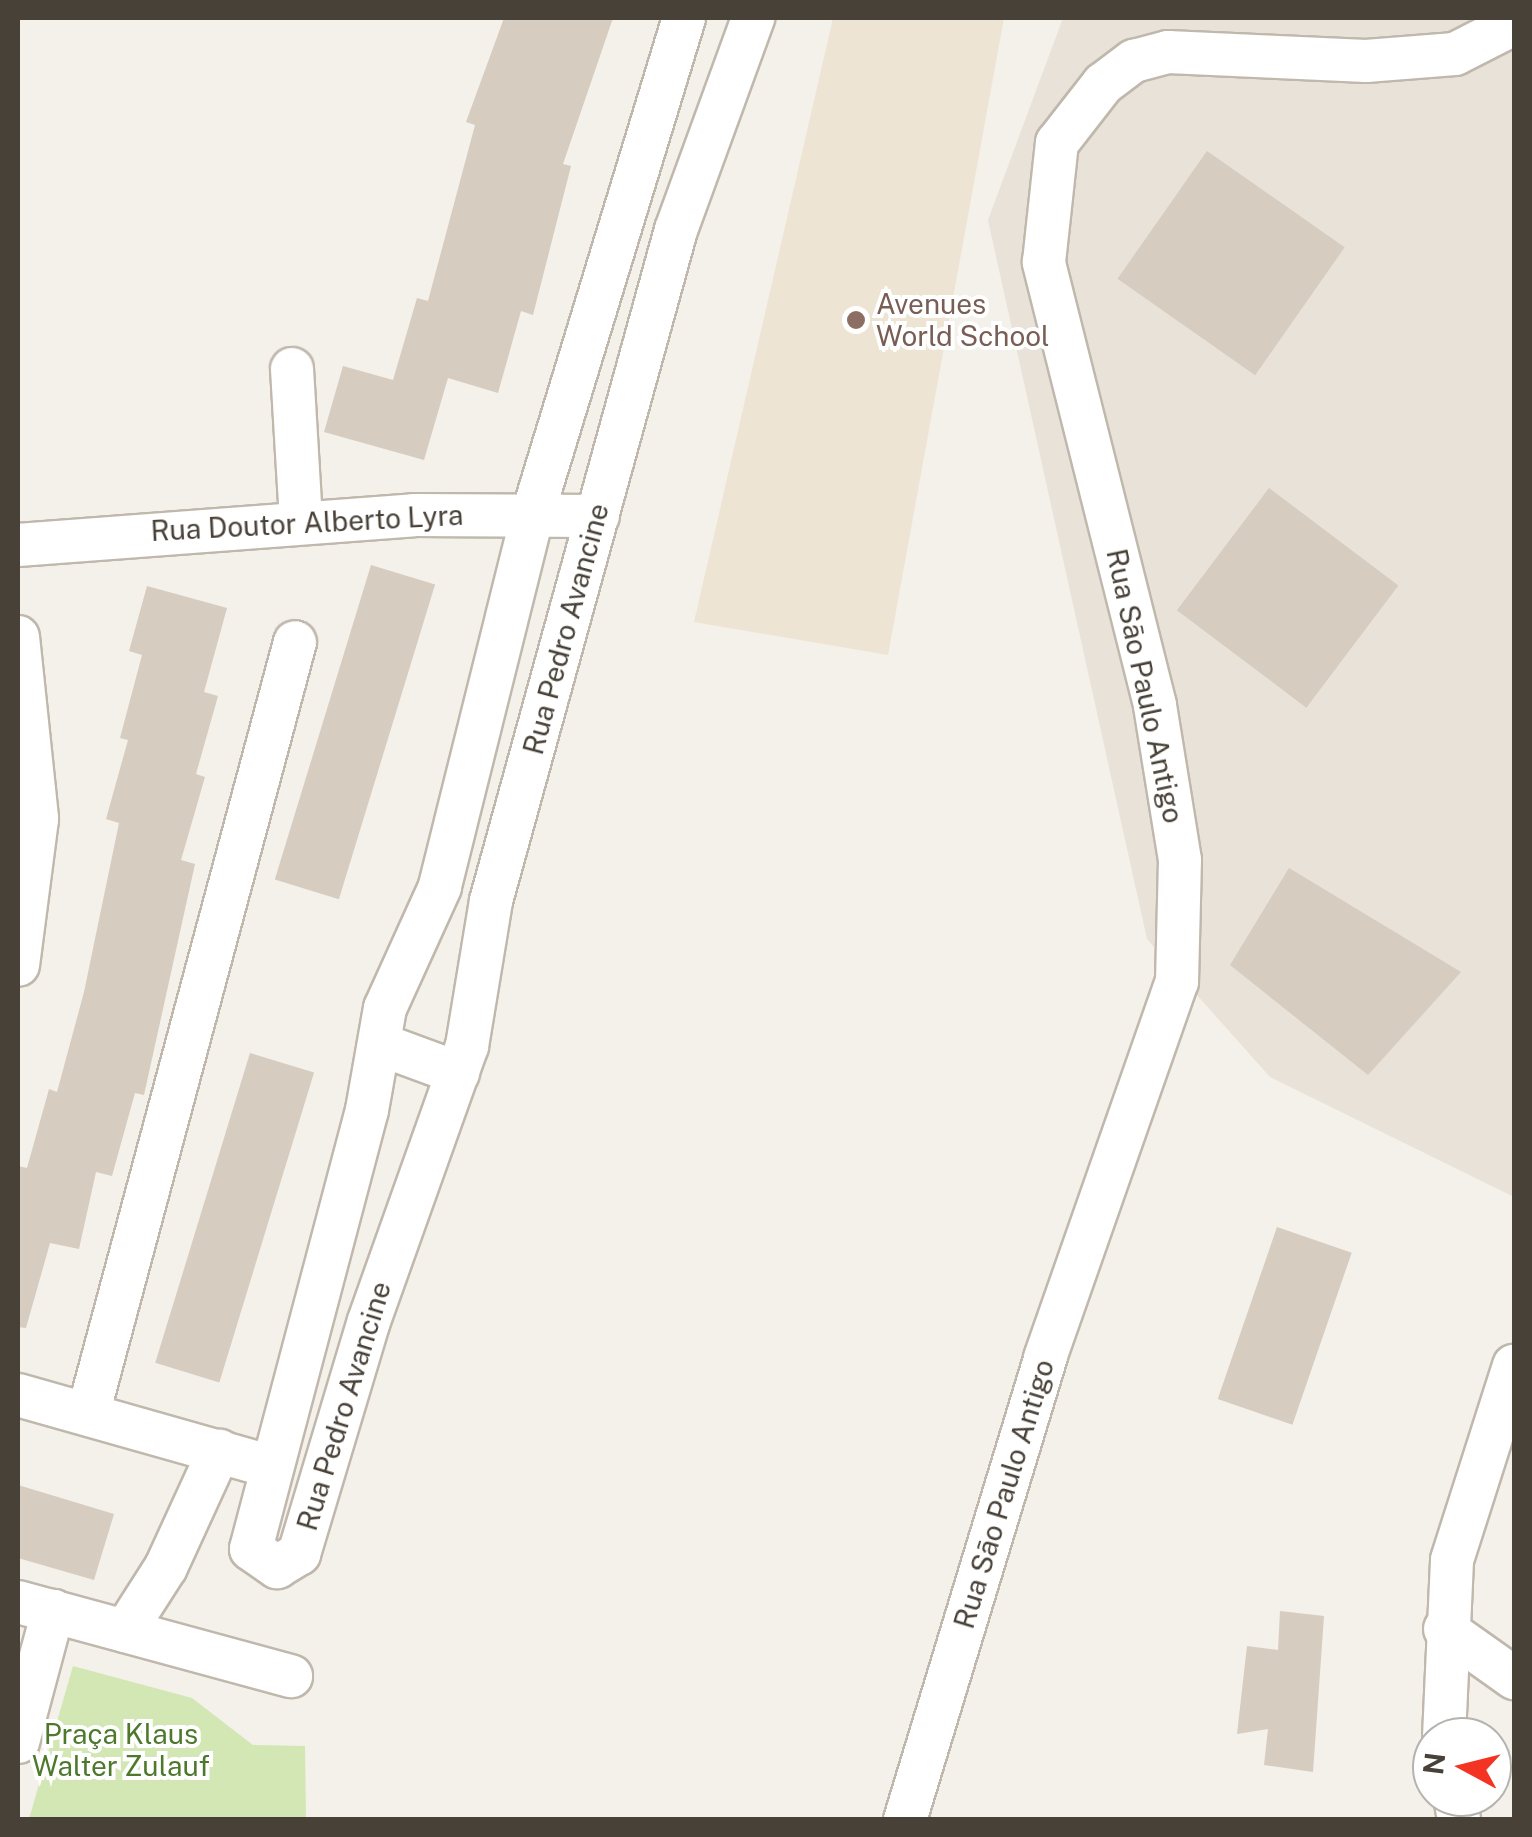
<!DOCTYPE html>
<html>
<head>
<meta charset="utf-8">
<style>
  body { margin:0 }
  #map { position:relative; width:1532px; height:1837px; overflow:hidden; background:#f4f0ea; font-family:"Public Sans",sans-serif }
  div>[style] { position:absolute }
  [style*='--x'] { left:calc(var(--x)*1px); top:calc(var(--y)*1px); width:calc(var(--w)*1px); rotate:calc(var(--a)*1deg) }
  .residential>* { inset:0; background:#e8e2d8 }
  .education>* { inset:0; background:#ede4d4 }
  .green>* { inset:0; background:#d3e7b4 }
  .building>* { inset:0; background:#d6ccbf; transform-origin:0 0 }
  .roads { filter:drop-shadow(2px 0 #c0b8ac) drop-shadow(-2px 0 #c0b8ac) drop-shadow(0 2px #c0b8ac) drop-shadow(0 -2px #c0b8ac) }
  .minor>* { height:42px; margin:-21px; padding:0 21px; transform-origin:21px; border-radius:21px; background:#fff }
  .dots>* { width:28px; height:28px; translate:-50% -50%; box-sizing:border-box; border:5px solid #fff; border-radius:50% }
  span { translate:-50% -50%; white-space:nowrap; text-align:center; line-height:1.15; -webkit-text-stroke:8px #fff; paint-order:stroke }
  .education-label { font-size:28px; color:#785e54 }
  .left { translate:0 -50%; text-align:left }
  .street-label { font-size:28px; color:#484138 }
  .park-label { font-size:28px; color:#4e792c }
  .frame { position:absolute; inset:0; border:20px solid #484138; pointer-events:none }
  .north { position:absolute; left:1412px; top:1717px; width:100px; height:100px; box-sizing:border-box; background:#fff; border:2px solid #b6b3af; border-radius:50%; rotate:277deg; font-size:28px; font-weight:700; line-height:40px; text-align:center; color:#484138 }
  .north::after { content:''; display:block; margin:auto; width:35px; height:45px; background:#f43422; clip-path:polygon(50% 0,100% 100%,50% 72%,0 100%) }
</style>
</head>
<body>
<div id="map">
  <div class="residential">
    <div style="clip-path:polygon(1063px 18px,1514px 18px,1514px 1197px,1270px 1077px,1147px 939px,988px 220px)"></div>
  </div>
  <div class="education">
    <div style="clip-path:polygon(833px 18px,1004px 18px,888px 655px,694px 622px)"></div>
  </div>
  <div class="green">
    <div style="clip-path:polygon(73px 1666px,192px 1698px,253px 1745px,305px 1746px,306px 1819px,29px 1819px)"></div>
  </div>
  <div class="building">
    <div style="clip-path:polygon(504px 18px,613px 18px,563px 164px,571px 166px,533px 315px,521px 311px,498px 393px,448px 378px,424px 460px,324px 432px,343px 366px,393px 380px,417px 298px,428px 301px,475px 125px,466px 122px)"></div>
    <div style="left:1207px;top:151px;width:168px;height:156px;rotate:35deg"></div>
    <div style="left:1269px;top:488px;width:162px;height:153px;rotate:37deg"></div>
    <div style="left:371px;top:565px;width:67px;height:329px;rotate:17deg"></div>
    <div style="clip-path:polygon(147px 586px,227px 608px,204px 692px,218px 696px,196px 774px,205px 777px,181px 860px,195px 864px,144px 1095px,135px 1093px,112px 1176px,96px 1172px,79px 1249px,50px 1243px,26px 1328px,18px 1327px,18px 1166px,27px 1168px,49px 1089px,57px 1092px,84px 992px,119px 823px,106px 819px,128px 740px,120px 738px,142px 655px,129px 651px)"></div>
    <div style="clip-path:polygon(1289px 868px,1461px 972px,1368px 1075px,1230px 965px)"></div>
    <div style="left:250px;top:1053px;width:67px;height:324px;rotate:17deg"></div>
    <div style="left:1277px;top:1227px;width:79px;height:182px;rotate:19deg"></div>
    <div style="clip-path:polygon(18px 1485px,114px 1514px,94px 1580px,18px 1558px)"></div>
    <div style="clip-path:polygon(1280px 1611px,1324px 1616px,1313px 1772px,1264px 1765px,1268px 1729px,1237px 1734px,1247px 1646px,1278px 1650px)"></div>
  </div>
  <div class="roads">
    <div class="minor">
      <div style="--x:684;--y:18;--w:518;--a:106.96"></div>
      <div style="--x:533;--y:513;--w:385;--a:104"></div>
      <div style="--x:440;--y:887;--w:133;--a:114.4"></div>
      <div style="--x:385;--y:1008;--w:104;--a:100"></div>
      <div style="--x:367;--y:1110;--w:454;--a:104.8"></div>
      <div style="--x:251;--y:1549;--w:32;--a:35"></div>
      <div style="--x:277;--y:1567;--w:26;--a:-31"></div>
      <div style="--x:299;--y:1554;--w:243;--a:-73.3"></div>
      <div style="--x:369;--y:1321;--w:292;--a:-70.4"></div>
      <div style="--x:467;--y:1046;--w:147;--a:-80.6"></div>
      <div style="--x:491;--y:901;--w:696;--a:-74.59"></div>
      <div style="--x:676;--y:230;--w:226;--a:-70"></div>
      <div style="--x:292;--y:369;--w:153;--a:86.6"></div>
      <div style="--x:18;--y:545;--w:397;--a:-4.3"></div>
      <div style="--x:414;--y:515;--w:184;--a:0.3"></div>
      <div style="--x:18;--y:637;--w:183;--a:84"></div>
      <div style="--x:37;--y:819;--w:147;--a:97.4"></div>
      <div style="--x:382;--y:1045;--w:81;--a:20.2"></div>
      <div style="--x:18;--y:1395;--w:264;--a:15.8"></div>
      <div style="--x:88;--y:1414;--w:799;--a:-74.99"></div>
      <div style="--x:18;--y:1602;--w:283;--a:15.2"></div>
      <div style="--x:1445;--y:1629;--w:85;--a:35.4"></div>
      <div style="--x:125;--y:1631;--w:76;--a:-57.4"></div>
      <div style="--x:166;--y:1567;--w:128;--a:-65.4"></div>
      <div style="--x:1444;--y:1737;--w:177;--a:-87.4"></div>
      <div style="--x:1452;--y:1560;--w:204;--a:-72.3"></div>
      <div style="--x:18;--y:1742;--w:136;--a:-75"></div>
      <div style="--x:1455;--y:1797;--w:23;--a:80"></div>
      <div style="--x:905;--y:1820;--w:483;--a:-73.1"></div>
      <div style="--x:1045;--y:1358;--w:398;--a:-70.7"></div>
      <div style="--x:1177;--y:982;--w:122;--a:-88.6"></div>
      <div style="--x:1180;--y:860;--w:157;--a:-99.2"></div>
      <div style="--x:1155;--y:705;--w:457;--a:-104.1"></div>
      <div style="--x:1044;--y:262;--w:120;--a:-83.8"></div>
      <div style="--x:1057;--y:143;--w:75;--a:-52.1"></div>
      <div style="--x:1103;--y:84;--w:39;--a:-37"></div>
      <div style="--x:1134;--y:61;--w:35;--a:-15"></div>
      <div style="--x:1168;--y:52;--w:198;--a:2.6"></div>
      <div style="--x:1366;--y:61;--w:89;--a:-4.5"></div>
      <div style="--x:1455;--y:54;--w:66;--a:-27"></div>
    </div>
  </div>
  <div class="dots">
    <div style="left:856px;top:320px;background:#8d6e63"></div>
  </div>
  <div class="education-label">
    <span class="left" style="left:876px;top:320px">Avenues<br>World School</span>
  </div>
  <div class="street-label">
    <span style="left:307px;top:523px;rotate:-3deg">Rua Doutor Alberto Lyra</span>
    <span style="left:566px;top:629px;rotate:-75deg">Rua Pedro Avancine</span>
    <span style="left:1145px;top:686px;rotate:78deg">Rua São Paulo Antigo</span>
    <span style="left:344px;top:1406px;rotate:-73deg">Rua Pedro Avancine</span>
    <span style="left:1004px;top:1494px;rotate:-73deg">Rua São Paulo Antigo</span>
  </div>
  <div class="park-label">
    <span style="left:121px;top:1750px">Praça Klaus<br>Walter Zulauf</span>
  </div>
  <div class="frame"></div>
  <div class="north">N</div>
</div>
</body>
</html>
